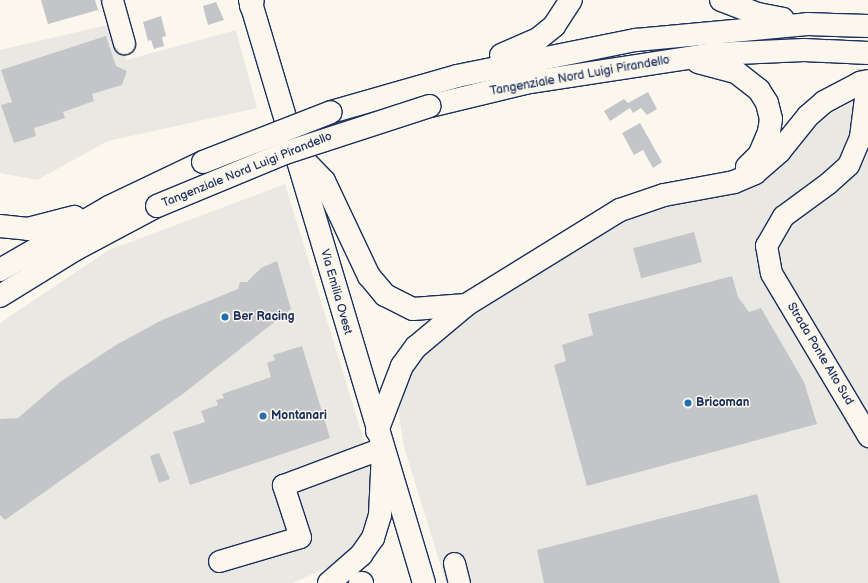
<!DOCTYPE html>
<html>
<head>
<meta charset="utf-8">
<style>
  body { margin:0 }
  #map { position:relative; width:868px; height:583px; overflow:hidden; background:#fbf7ec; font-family:"Balsamiq Sans",sans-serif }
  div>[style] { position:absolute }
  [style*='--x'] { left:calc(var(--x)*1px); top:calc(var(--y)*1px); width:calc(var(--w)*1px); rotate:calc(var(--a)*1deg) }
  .built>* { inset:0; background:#eae8e2 }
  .building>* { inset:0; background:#c3c5c9; transform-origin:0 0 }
  .minor-tunnel>* { height:21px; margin-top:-10.5px; transform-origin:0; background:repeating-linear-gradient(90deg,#cecfd0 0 21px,transparent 0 31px) }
  .roads { filter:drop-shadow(1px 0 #1b2f5e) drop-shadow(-1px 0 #1b2f5e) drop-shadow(0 1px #1b2f5e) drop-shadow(0 -1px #1b2f5e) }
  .minor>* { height:21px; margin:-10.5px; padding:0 10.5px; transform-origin:10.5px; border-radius:10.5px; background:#fbf7ec }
  .major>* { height:22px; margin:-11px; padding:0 11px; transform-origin:11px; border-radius:11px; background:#fbf7ec }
  .highway>* { height:22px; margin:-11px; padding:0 11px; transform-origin:11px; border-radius:11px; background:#fbf7ec }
  .bridges { filter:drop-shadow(1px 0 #1b2f5e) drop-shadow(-1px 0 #1b2f5e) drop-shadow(0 1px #1b2f5e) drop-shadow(0 -1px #1b2f5e) }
  .highway-bridge>* { height:22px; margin:-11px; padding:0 11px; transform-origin:11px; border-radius:11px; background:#fbf7ec }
  .dots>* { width:11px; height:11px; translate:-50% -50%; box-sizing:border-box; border:2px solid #fbf7ec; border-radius:50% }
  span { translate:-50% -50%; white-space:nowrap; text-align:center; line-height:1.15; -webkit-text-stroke:3px #fbf7ec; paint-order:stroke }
  .street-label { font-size:12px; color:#1b2f5e }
  .poi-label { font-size:12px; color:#1b2f5e; font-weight:700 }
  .left { translate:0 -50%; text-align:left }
</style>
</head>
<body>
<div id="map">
  <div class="built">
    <div style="clip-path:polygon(116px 23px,126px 60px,236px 30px,257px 108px,108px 141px,37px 180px,0 173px,0 50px)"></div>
    <div style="clip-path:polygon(868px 98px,868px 583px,446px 583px,404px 447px,399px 415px,402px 387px,424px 349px,540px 269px,629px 214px,791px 153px,819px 121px,854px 100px)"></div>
    <div style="clip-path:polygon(285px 184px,377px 483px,377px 514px,344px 561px,292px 583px,0 583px,0 323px,109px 250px)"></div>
  </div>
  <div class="building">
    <div style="clip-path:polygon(41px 0,95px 0,98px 10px,48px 24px)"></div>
    <div style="clip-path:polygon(216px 2px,224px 20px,208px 25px,203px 6px)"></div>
    <div style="clip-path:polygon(161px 16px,166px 36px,162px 37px,164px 46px,154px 49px,151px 40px,148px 41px,143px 22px)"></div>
    <div style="clip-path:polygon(106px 36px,116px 66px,127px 71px,122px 85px,92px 94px,94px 101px,63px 112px,65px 118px,34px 128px,36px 136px,14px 143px,1px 105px,12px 102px,1px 70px)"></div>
    <div style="clip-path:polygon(648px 92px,657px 109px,647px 115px,641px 108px,633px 113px,630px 108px,610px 121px,604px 111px,624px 99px,628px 103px)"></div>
    <div style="clip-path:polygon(640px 123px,662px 162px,653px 168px,643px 150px,634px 155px,622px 133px)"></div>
    <div style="left:694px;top:232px;width:31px;height:63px;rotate:75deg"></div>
    <div style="clip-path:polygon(277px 261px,291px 309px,184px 393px,5px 520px,0 515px,0 419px,18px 418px,60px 382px,116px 345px,162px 320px,238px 289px,240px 282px,247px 282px,261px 268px)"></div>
    <div style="clip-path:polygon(732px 276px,738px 297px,749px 312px,761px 308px,804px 382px,817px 424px,587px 486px,554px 365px,566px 361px,562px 345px,593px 335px,588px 314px)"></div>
    <div style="clip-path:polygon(302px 346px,330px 438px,190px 485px,173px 432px,205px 422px,201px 411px,218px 405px,216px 400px,224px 398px,222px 394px,271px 377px,267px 363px,275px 360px,273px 355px)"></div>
    <div style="clip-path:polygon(159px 453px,170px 479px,159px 483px,150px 456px)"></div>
    <div style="clip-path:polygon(757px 494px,780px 583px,544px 583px,537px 550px)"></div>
  </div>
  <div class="minor-tunnel">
    <div style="--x:866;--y:90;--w:23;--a:-85"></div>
  </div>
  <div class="roads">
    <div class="minor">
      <div style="--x:112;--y:0;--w:45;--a:74.4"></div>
      <div style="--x:866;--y:90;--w:47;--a:97.3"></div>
      <div style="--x:860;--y:137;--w:30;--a:113"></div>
      <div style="--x:848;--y:165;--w:27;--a:138"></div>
      <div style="--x:828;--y:183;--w:56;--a:143.7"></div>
      <div style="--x:783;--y:216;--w:34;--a:120"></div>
      <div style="--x:766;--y:245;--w:28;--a:80"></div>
      <div style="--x:771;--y:273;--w:190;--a:59.2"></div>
      <div style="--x:219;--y:561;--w:84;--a:-16.5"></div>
      <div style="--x:300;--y:537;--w:55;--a:-108.1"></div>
      <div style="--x:283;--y:485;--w:106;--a:-20.5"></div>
      <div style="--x:454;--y:563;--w:21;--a:76"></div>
    </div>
    <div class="major">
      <div style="--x:250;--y:0;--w:608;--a:73.38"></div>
    </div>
    <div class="highway">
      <div style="--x:721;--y:0;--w:40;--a:21"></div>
      <div style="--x:758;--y:14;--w:25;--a:11"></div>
      <div style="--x:251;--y:6;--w:6;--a:-72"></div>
      <div style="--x:501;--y:55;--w:40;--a:-23.4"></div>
      <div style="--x:538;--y:39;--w:21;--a:-39"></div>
      <div style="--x:554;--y:26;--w:31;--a:-57"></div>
      <div style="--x:698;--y:62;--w:39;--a:15"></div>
      <div style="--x:736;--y:72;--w:29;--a:38"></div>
      <div style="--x:759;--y:90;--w:15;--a:58"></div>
      <div style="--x:767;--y:103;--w:16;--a:76"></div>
      <div style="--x:771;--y:119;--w:13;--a:99"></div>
      <div style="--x:769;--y:132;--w:25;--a:113"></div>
      <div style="--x:759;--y:155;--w:17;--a:135"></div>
      <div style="--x:430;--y:106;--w:98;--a:-13.6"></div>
      <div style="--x:525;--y:83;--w:192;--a:-8.7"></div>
      <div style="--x:715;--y:54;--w:89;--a:-2.6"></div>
      <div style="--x:804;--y:50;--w:64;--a:2.7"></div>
      <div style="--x:331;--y:112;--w:131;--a:-15.9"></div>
      <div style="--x:457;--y:76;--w:183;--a:-11.4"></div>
      <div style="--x:636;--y:40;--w:172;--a:-5.3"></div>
      <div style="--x:807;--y:24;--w:61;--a:1.9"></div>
      <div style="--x:294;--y:150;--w:43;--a:45.9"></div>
      <div style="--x:324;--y:181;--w:105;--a:64.7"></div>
      <div style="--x:369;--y:276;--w:25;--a:50"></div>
      <div style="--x:385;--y:295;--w:31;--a:27"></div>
      <div style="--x:413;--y:309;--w:53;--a:-4.3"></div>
      <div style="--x:0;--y:226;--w:28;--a:6"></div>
      <div style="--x:28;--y:229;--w:48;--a:-14.6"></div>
      <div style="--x:0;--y:270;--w:126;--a:-30"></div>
      <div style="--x:109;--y:207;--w:104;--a:-25.6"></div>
      <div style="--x:0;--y:296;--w:89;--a:-31.7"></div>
      <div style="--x:76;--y:249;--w:92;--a:-28"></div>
      <div style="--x:377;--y:431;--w:70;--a:-69"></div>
      <div style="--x:402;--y:366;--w:24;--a:-54"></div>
      <div style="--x:416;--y:347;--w:65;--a:-40"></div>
      <div style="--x:466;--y:305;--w:181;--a:-31.7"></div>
      <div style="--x:620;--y:210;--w:46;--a:-18.8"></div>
      <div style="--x:664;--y:195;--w:71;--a:-10.5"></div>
      <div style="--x:734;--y:182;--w:23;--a:-23"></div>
      <div style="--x:755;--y:173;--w:32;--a:-41"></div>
      <div style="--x:779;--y:152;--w:46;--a:-51.1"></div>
      <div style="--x:808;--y:116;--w:21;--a:-41"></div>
      <div style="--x:824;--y:102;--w:41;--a:-27.8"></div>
      <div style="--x:860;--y:83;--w:8;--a:-14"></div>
      <div style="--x:329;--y:583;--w:43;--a:-41.2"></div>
      <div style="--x:361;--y:555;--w:21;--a:-55"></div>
      <div style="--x:373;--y:538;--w:24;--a:-73"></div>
      <div style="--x:380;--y:515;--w:63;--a:-87.3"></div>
      <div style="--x:360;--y:583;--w:2;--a:0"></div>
    </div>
  </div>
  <div class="bridges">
    <div class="highway-bridge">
      <div style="--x:203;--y:162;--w:137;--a:-21.3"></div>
      <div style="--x:157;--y:206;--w:139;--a:-22.5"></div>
      <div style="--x:285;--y:153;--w:152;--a:-18"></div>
    </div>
  </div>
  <div class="dots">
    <div style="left:225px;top:317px;background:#1f6fb2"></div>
    <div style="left:688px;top:403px;background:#1f6fb2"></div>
    <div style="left:263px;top:416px;background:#1f6fb2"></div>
  </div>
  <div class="street-label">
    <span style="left:580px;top:76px;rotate:-10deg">Tangenziale Nord Luigi Pirandello</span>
    <span style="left:247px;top:170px;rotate:-22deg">Tangenziale Nord Luigi Pirandello</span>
    <span style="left:336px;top:292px;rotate:74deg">Via Emilia Ovest</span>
    <span style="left:820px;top:354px;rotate:59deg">Strada Ponte Alto Sud</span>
  </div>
  <div class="poi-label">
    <span class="left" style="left:233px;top:317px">Ber Racing</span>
    <span class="left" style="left:696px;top:403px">Bricoman</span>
    <span class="left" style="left:271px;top:416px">Montanari</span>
  </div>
</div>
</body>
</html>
